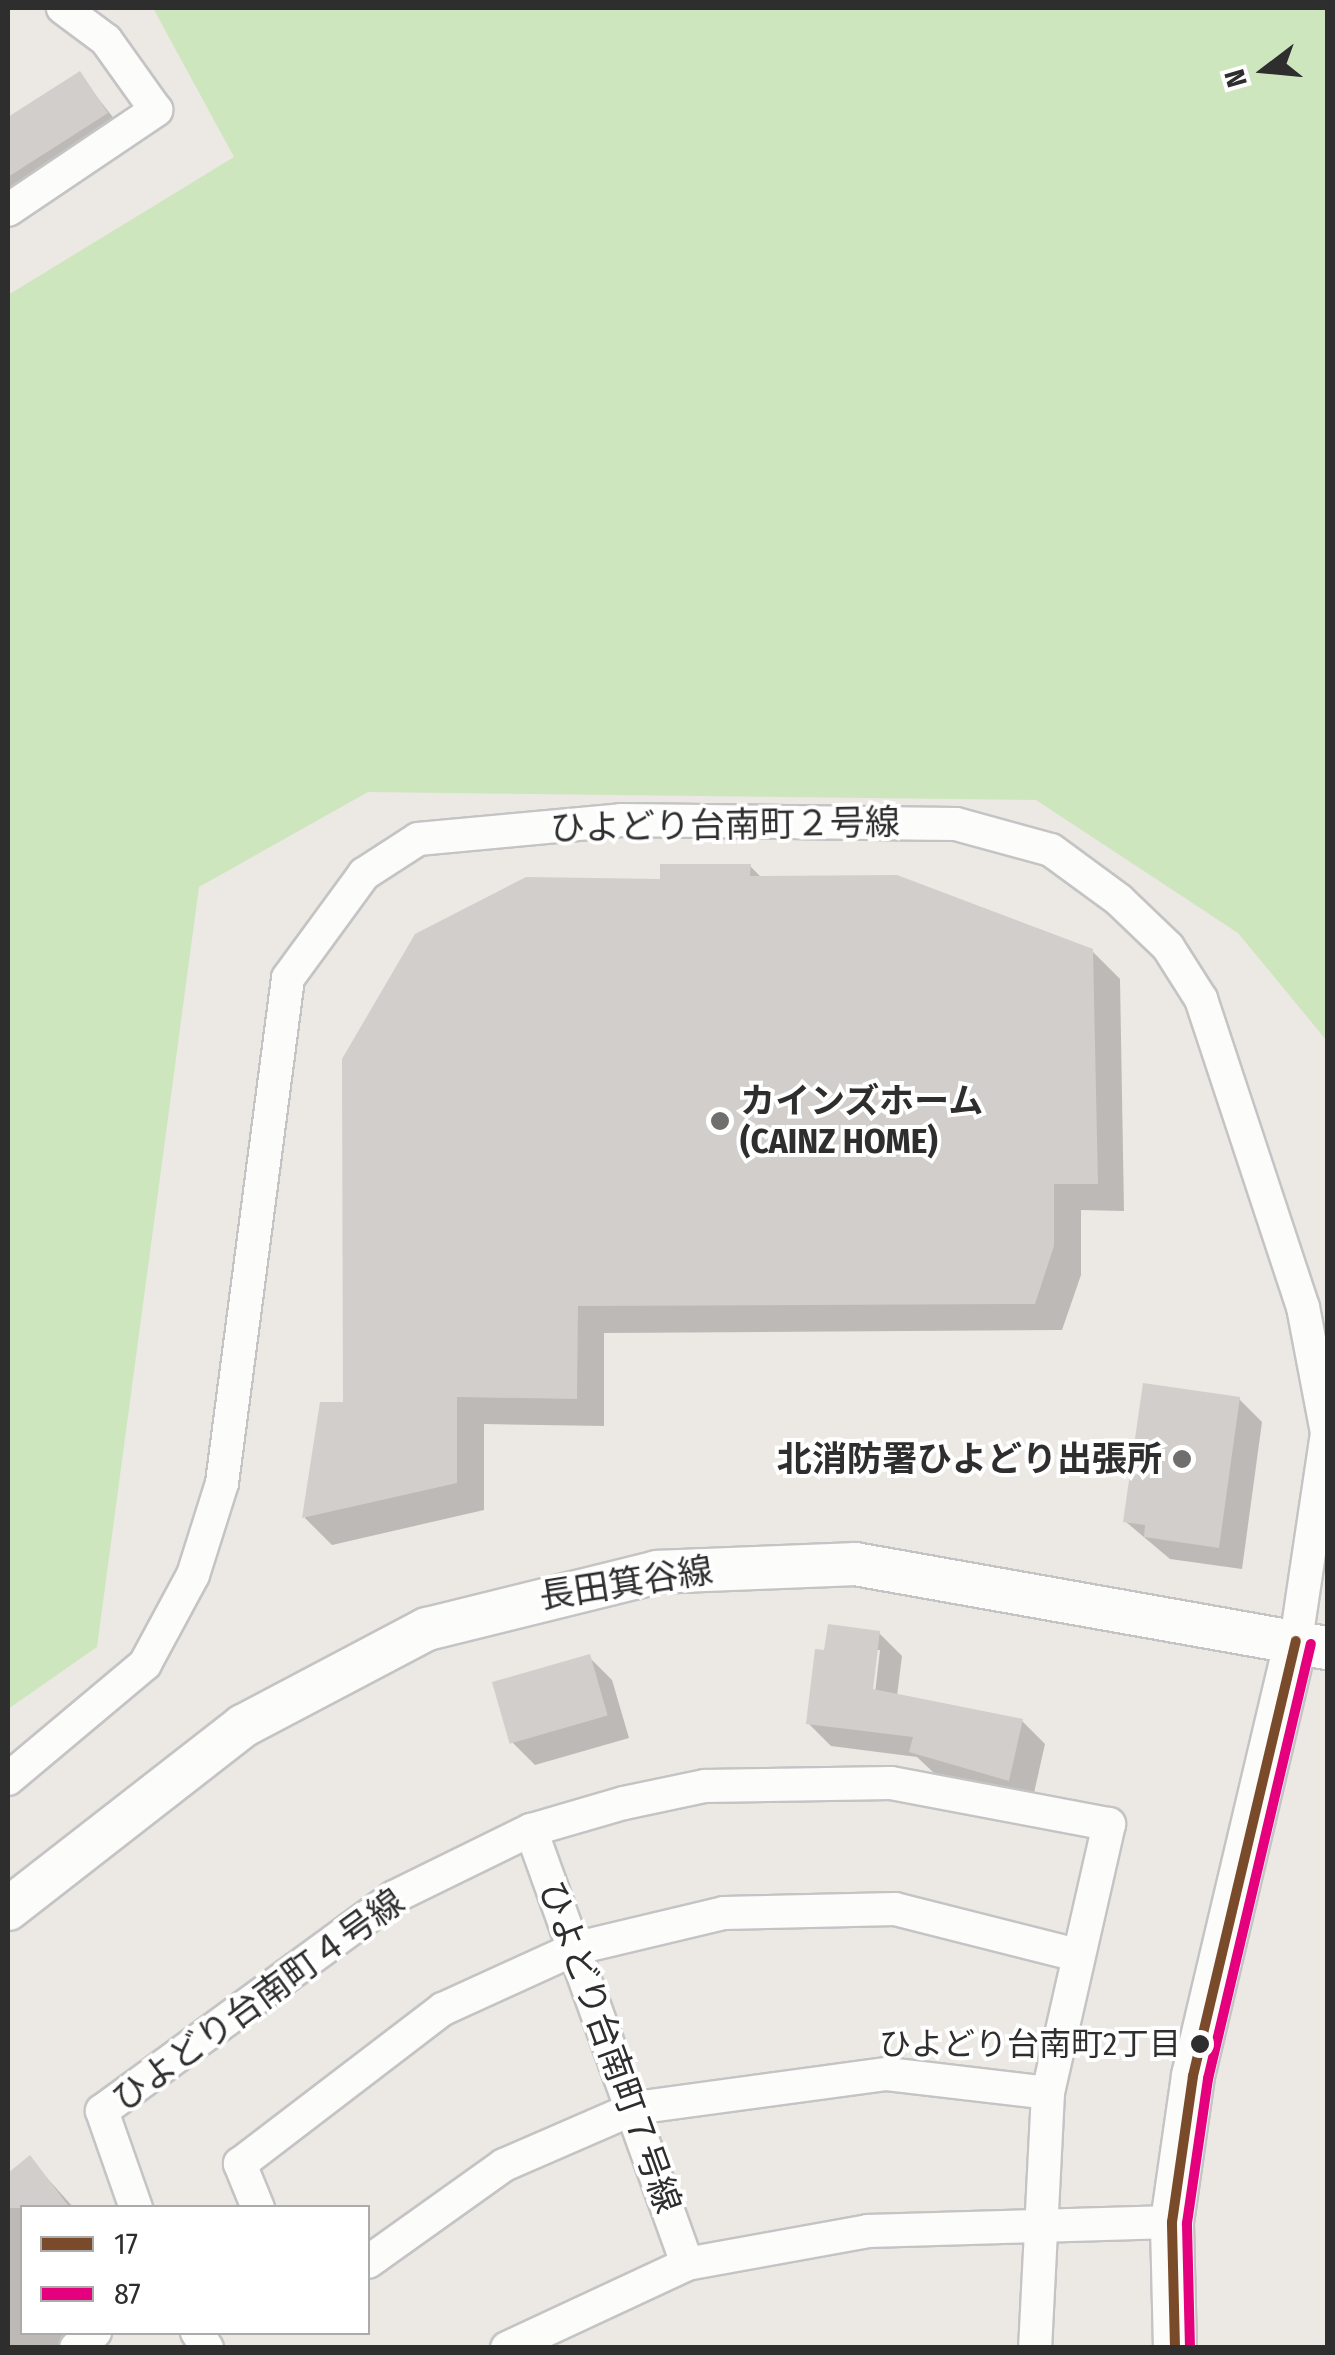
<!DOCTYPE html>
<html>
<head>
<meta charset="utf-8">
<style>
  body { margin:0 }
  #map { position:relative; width:1335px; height:2355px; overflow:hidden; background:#ece8e4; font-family:"Fira Sans Condensed","Noto Sans JP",sans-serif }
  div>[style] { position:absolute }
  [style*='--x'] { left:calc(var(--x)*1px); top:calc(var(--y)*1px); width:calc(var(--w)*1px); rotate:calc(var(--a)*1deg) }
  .green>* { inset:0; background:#cee6be }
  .shadow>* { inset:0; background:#0003 }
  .building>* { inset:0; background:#d1cecb; transform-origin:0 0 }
  .roads { filter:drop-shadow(2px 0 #c5c4c5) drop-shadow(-2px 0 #c5c4c5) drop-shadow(0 2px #c5c4c5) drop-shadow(0 -2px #c5c4c5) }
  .minor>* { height:32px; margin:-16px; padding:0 16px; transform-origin:16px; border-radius:16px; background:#fcfcfb }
  .tertiary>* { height:42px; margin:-21px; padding:0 21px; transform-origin:21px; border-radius:21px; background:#fcfcfb }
  .bus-1>* { height:10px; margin:-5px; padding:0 5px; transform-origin:5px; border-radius:5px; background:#7a4b2a }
  .bus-2>* { height:10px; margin:-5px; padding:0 5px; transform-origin:5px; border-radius:5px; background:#e5007d }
  .dots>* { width:28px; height:28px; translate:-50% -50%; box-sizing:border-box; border:5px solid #fff; border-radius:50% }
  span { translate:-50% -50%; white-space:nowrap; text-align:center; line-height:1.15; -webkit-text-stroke:8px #fff; paint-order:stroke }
  .bus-label { font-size:32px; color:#2e2e2e }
  .right { translate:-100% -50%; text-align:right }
  .street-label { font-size:35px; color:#2e2e2e }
  .poi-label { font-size:35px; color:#2e2e2e; font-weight:700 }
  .left { translate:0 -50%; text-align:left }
  .frame { position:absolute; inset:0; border:10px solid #2e2e2e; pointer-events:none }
  .legend { position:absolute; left:20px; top:2205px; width:350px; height:130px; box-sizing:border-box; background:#fff; border:2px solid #ababab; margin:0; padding:12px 18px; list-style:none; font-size:30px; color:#2e2e2e }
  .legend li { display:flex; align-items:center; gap:20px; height:50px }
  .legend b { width:50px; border:2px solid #ababab }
  .north { position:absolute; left:1215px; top:20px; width:100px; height:100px; -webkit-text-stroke:8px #fff; paint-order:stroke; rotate:254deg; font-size:28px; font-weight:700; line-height:40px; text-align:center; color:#2e2e2e }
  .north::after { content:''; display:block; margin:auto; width:35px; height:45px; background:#2e2e2e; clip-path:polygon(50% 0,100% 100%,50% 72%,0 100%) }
</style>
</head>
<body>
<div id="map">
  <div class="green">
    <div style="clip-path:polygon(153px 8px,1327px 8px,1327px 1041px,1238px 933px,1036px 800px,368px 792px,199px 887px,97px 1647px,8px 1709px,8px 295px,234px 157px)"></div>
  </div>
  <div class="shadow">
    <div style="clip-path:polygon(79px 74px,126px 134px,8px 210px,8px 120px)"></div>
    <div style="clip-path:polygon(750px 866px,762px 878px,1092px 951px,1120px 979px,1124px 1211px,1081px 1210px,1081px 1275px,1062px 1330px,604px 1333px,604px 1426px,484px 1424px,484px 1510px,332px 1545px,305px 1518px,322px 1404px,346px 1405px,662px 882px)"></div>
    <div style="clip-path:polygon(1239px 1399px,1262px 1422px,1242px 1569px,1170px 1559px,1126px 1522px)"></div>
    <div style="clip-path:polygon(evenodd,879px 1633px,902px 1656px,897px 1696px,1022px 1721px,1045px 1744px,1032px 1802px,935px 1774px,917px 1757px,831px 1746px,808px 1723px,827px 1653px,879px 1633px,875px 1650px,880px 1650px,874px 1702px,869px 1701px,875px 1650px)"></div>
    <div style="clip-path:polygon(589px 1657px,612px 1680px,629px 1738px,535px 1765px,512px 1742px)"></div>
    <div style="clip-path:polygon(30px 2159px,74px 2208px,22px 2208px,22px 2332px,81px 2332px,62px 2348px,8px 2348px,8px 2176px)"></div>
  </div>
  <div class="building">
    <div style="clip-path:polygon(80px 71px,108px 113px,8px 177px,8px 117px)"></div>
    <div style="clip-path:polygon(660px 864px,751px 864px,750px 876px,897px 875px,1093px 949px,1098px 1184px,1054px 1184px,1054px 1246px,1035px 1304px,578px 1306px,577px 1399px,457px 1397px,457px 1483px,302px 1518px,320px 1402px,343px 1402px,342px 1059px,415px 934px,526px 877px,660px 879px)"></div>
    <div style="clip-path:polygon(1143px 1383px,1240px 1397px,1219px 1548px,1144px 1537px,1145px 1525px,1123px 1522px)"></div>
    <div style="clip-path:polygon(828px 1624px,880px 1631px,873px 1689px,1023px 1719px,1009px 1781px,909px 1752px,913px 1737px,806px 1724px,815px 1649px,824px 1650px)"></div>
    <div style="left:590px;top:1654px;width:64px;height:102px;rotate:74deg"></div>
    <div style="clip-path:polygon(30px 2155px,70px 2208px,8px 2208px,8px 2173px)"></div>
  </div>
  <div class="roads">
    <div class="minor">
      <div style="--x:8;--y:210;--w:179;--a:-34"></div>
      <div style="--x:156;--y:110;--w:86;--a:-125.5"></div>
      <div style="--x:106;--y:40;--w:54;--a:-143.3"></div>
      <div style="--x:8;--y:1779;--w:179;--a:-40"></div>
      <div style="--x:145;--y:1664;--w:101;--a:-61.7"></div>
      <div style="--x:193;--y:1575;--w:96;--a:-72.5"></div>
      <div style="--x:222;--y:1483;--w:509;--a:-82.55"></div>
      <div style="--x:288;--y:978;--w:129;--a:-53.8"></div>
      <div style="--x:364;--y:874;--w:64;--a:-32.9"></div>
      <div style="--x:418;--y:839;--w:204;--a:-5.3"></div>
      <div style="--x:621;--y:820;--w:335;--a:0.7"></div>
      <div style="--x:956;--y:824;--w:98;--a:15.3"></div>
      <div style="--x:1051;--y:850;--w:84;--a:36.3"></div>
      <div style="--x:1119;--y:900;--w:68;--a:43.8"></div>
      <div style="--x:1168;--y:947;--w:62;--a:57.6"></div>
      <div style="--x:1201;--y:999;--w:324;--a:71.7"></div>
      <div style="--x:1303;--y:1307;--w:128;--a:79.2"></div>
      <div style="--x:1327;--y:1433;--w:210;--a:98.5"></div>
      <div style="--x:531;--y:1830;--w:461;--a:70.2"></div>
      <div style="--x:136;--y:2208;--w:103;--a:-109.3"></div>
      <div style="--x:102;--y:2111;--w:362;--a:-36.2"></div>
      <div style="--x:394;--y:1897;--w:153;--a:-26.1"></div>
      <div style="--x:531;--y:1830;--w:97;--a:-16.2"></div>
      <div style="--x:624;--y:1803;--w:83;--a:-11.9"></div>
      <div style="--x:705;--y:1786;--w:186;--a:-0.9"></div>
      <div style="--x:891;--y:1783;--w:222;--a:10.7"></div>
      <div style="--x:1109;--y:1824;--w:276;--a:102.8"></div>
      <div style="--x:1048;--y:2093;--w:255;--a:92.9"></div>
      <div style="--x:258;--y:2208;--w:48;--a:-112.2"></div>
      <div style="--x:240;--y:2164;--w:255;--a:-37.4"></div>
      <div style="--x:443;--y:2009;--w:147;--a:-24.5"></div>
      <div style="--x:577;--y:1948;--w:151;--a:-13.4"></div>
      <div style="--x:724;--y:1913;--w:171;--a:-1.3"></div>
      <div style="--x:895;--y:1909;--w:188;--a:14.2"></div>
      <div style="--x:368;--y:2262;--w:167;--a:-35.5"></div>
      <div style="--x:504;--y:2165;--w:143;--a:-23.5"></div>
      <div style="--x:635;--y:2108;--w:254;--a:-7.7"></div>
      <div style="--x:887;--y:2074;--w:162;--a:6.7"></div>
      <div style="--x:197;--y:2332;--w:19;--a:58"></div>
      <div style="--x:76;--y:2348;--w:25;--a:-40"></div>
      <div style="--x:507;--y:2348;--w:199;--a:-25"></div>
      <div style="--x:687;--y:2264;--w:184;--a:-10.3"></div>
      <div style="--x:868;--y:2231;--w:304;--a:-1.7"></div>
    </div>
    <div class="tertiary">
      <div style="--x:8;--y:1909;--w:298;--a:-37.9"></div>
      <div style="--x:243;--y:1726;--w:208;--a:-27.8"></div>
      <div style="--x:427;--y:1629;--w:237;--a:-13.9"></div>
      <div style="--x:657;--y:1572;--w:198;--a:-2.3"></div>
      <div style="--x:855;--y:1564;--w:480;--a:10.1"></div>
      <div style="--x:1175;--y:2348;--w:126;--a:-91.4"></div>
      <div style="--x:1172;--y:2222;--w:148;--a:-81.8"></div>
      <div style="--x:1193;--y:2076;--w:447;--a:-76.7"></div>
    </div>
  </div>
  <div class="bus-1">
    <div style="--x:1175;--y:2348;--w:126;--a:-91.4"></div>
    <div style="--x:1172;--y:2222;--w:148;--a:-81.8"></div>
    <div style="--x:1193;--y:2076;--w:447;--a:-76.7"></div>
  </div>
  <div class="bus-2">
    <div style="--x:1190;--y:2348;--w:125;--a:-91.4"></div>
    <div style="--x:1187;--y:2223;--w:146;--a:-81.7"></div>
    <div style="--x:1208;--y:2079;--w:447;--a:-76.7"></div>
  </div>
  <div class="dots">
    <div style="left:720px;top:1121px;background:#706f6e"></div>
    <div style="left:1182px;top:1459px;background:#706f6e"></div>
    <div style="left:1200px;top:2044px;background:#2e2e2e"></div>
  </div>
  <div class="bus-label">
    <span class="right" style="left:1181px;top:2044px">ひよどり台南町2丁目</span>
  </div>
  <div class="street-label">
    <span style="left:725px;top:825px;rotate:-1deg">ひよどり台南町２号線</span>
    <span style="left:626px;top:1583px;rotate:-9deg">長田箕谷線</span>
    <span style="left:258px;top:2000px;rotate:-36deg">ひよどり台南町４号線</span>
    <span style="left:610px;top:2047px;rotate:70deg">ひよどり台南町７号線</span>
  </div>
  <div class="poi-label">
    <span class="left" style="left:740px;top:1121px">カインズホーム<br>(CAINZ HOME)</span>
    <span class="right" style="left:1162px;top:1459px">北消防署ひよどり出張所</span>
  </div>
  <div class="frame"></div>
  <ul class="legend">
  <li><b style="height:12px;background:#7a4b2a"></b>17</li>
  <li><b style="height:12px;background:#e5007d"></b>87</li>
  </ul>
  <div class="north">N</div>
</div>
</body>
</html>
